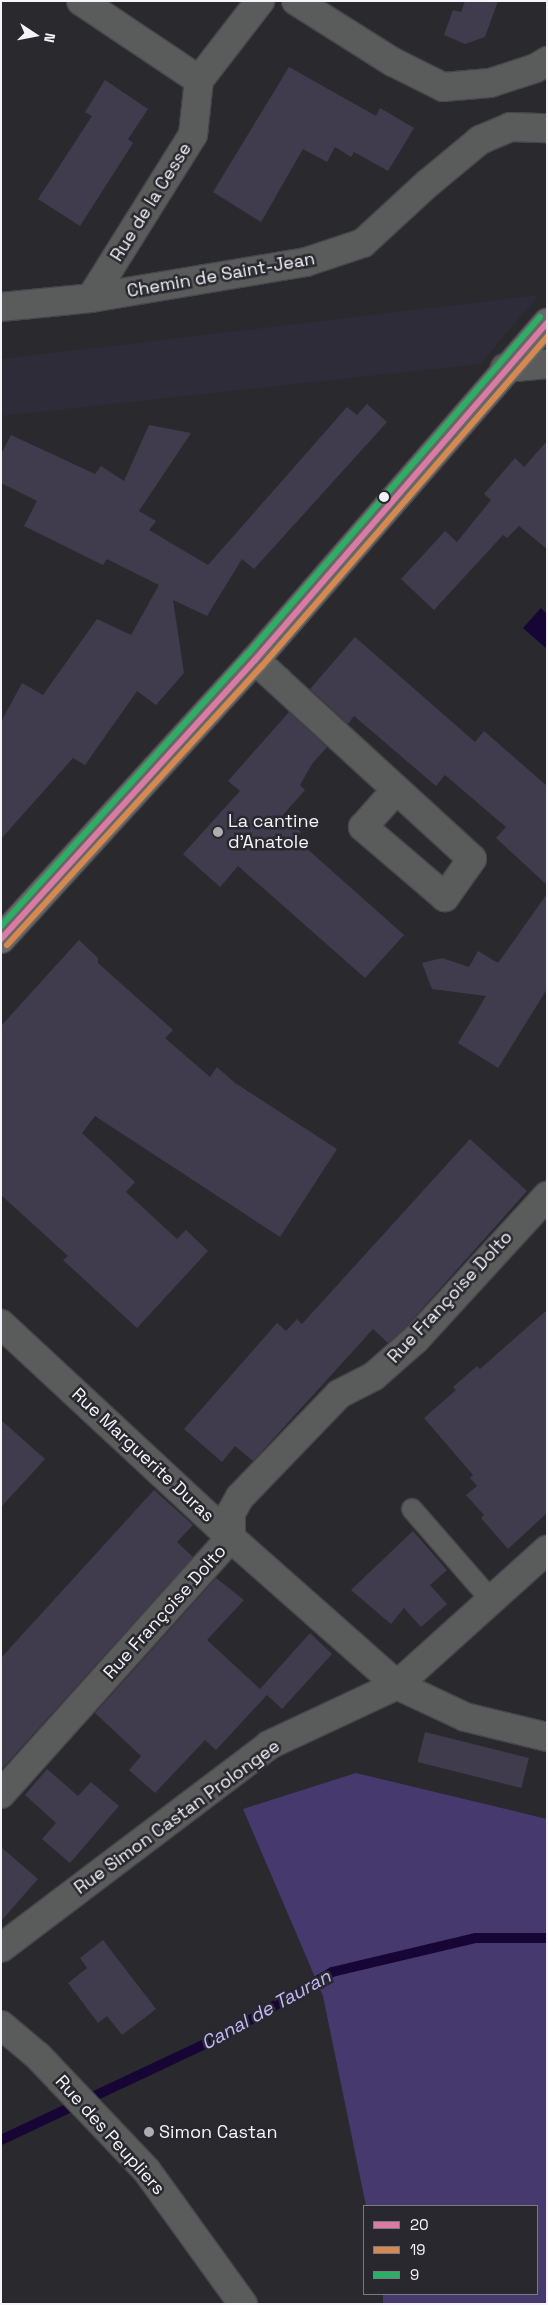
<!DOCTYPE html>
<html>
<head>
<meta charset="utf-8">
<style>
  body { margin:0 }
  #map { position:relative; width:548px; height:2305px; overflow:hidden; background:#2a292e; font-family:"Space Grotesk",sans-serif }
  div>[style] { position:absolute }
  [style*='--x'] { left:calc(var(--x)*1px); top:calc(var(--y)*1px); width:calc(var(--w)*1px); rotate:calc(var(--a)*1deg) }
  .built>* { inset:0; background:#2e2c38 }
  .green>* { inset:0; background:#46396d }
  .water>* { inset:0; background:#170536 }
  .stream>* { height:10px; margin:-5px; padding:0 5px; transform-origin:5px; border-radius:5px; background:#170536 }
  .building>* { inset:0; background:#413c4d; transform-origin:0 0 }
  .roads { filter:drop-shadow(1px 0 #47464a) drop-shadow(-1px 0 #47464a) drop-shadow(0 1px #47464a) drop-shadow(0 -1px #47464a) }
  .lane>* { height:20px; margin:-10px; padding:0 10px; transform-origin:10px; border-radius:10px; background:#5a5c5c }
  .street>* { height:28px; margin:-14px; padding:0 14px; transform-origin:14px; border-radius:14px; background:#5a5c5c }
  .secondary>* { height:28px; margin:-14px; padding:0 14px; transform-origin:14px; border-radius:14px; background:#666767 }
  .bus-1>* { height:6px; margin:-3px; padding:0 3px; transform-origin:3px; border-radius:3px; background:#db7ba3 }
  .bus-2>* { height:6px; margin:-3px; padding:0 3px; transform-origin:3px; border-radius:3px; background:#d58850 }
  .bus-3>* { height:6px; margin:-3px; padding:0 3px; transform-origin:3px; border-radius:3px; background:#2cae64 }
  .dots>* { width:14px; height:14px; translate:-50% -50%; box-sizing:border-box; border:2px solid #29282f; border-radius:50% }
  span { translate:-50% -50%; white-space:nowrap; text-align:center; line-height:1.15; -webkit-text-stroke:5px #29282f; paint-order:stroke }
  .street-label { font-size:18px; color:#f4f4f9 }
  .poi-label { font-size:18px; color:#f4f4f9 }
  .left { translate:0 -50%; text-align:left }
  .water-label { font-size:19px; color:#c5bafa; font-style:italic }
  .frame { position:absolute; inset:0; border:2px solid #f4f4f9; pointer-events:none }
  .legend { position:absolute; left:363px; top:2205px; width:175px; height:90px; box-sizing:border-box; background:#29282f; border:1px solid #7a7a80; margin:0; padding:6px 9px; list-style:none; font-size:15px; color:#f4f4f9 }
  .legend li { display:flex; align-items:center; gap:10px; height:25px }
  .legend b { width:25px; border:1px solid #7a7a80 }
  .north { position:absolute; left:10px; top:10px; width:50px; height:50px; -webkit-text-stroke:4px #29282f; paint-order:stroke; rotate:101deg; font-size:14px; font-weight:700; line-height:20px; text-align:center; color:#f4f4f9 }
  .north::after { content:''; display:block; margin:auto; width:18px; height:22px; background:#f4f4f9; clip-path:polygon(50% 0,100% 100%,50% 72%,0 100%) }
</style>
</head>
<body>
<div id="map">
  <div class="built">
    <div style="clip-path:polygon(539px 295px,480px 364px,1px 416px,1px 359px)"></div>
  </div>
  <div class="green">
    <div style="clip-path:polygon(356px 1773px,547px 1819px,547px 2304px,383px 2304px,383px 2294px,537px 2294px,537px 2206px,366px 2206px,323px 1996px,243px 1809px)"></div>
  </div>
  <div class="water">
    <div style="clip-path:polygon(541px 608px,547px 614px,547px 649px,523px 628px)"></div>
  </div>
  <div class="stream">
    <div style="--x:1;--y:2140;--w:249;--a:-25.2"></div>
    <div style="--x:226;--y:2034;--w:123;--a:-30.3"></div>
    <div style="--x:332;--y:1972;--w:148;--a:-13.3"></div>
    <div style="--x:476;--y:1938;--w:71;--a:0"></div>
  </div>
  <div class="building">
    <div style="clip-path:polygon(465px 1px,498px 1px,485px 37px,465px 44px,444px 35px,453px 10px,461px 12px)"></div>
    <div style="clip-path:polygon(289px 67px,376px 116px,380px 108px,414px 128px,388px 171px,354px 152px,351px 157px,335px 147px,327px 162px,303px 149px,261px 222px,213px 192px)"></div>
    <div style="clip-path:polygon(105px 80px,148px 109px,128px 139px,133px 143px,80px 226px,38px 199px,92px 116px,85px 112px)"></div>
    <div style="clip-path:polygon(367px 404px,387px 422px,254px 569px,242px 559px,207px 616px,173px 600px,184px 673px,156px 705px,137px 691px,85px 765px,73px 758px,1px 839px,1px 722px,22px 683px,43px 695px,97px 619px,131px 635px,159px 585px,107px 559px,103px 565px,24px 526px,37px 501px,1px 483px,1px 454px,11px 435px,95px 474px,101px 466px,124px 481px,149px 425px,191px 433px,139px 511px,156px 521px,149px 530px,208px 565px,347px 407px,357px 415px)"></div>
    <div style="clip-path:polygon(547px 441px,547px 549px,519px 526px,507px 538px,503px 535px,434px 610px,401px 579px,445px 531px,457px 542px,491px 500px,484px 494px,515px 458px,524px 467px)"></div>
    <div style="clip-path:polygon(355px 637px,475px 742px,484px 731px,547px 786px,547px 885px,496px 838px,506px 827px,445px 775px,436px 786px,354px 716px,348px 724px,310px 689px)"></div>
    <div style="clip-path:polygon(289px 712px,327px 747px,312px 764px,300px 785px,305px 790px,282px 816px,301px 832px,296px 839px,404px 935px,365px 978px,238px 866px,220px 887px,183px 854px,240px 791px,228px 781px)"></div>
    <div style="clip-path:polygon(547px 894px,547px 989px,498px 1068px,458px 1043px,486px 996px,432px 989px,422px 963px,442px 958px,469px 967px,478px 951px,498px 963px)"></div>
    <div style="clip-path:polygon(79px 940px,98px 958px,98px 963px,173px 1030px,165px 1038px,210px 1077px,217px 1067px,235px 1083px,337px 1149px,280px 1237px,95px 1116px,82px 1133px,135px 1182px,126px 1192px,177px 1239px,186px 1230px,208px 1251px,137px 1328px,63px 1260px,68px 1256px,1px 1195px,1px 1026px)"></div>
    <div style="clip-path:polygon(470px 1139px,527px 1191px,404px 1329px,388px 1343px,373px 1329px,253px 1461px,235px 1446px,222px 1462px,184px 1429px,277px 1323px,286px 1331px,297px 1319px,302px 1324px)"></div>
    <div style="clip-path:polygon(547px 1310px,547px 1513px,508px 1549px,481px 1518px,484px 1515px,466px 1495px,477px 1486px,470px 1478px,473px 1475px,424px 1418px,456px 1390px,453px 1387px,477px 1366px,480px 1369px)"></div>
    <div style="clip-path:polygon(1px 1420px,45px 1459px,1px 1507px)"></div>
    <div style="clip-path:polygon(154px 1490px,193px 1525px,177px 1542px,193px 1557px,1px 1770px,1px 1658px)"></div>
    <div style="clip-path:polygon(413px 1531px,447px 1570px,430px 1585px,447px 1604px,421px 1627px,404px 1608px,391px 1624px,351px 1590px)"></div>
    <div style="clip-path:polygon(216px 1578px,244px 1600px,207px 1640px,260px 1689px,310px 1633px,332px 1654px,282px 1709px,267px 1695px,216px 1750px,205px 1740px,155px 1793px,129px 1770px,141px 1756px,95px 1713px)"></div>
    <div style="left:425px;top:1732px;width:107px;height:31px;rotate:14deg"></div>
    <div style="clip-path:polygon(47px 1769px,78px 1796px,91px 1782px,119px 1806px,70px 1863px,42px 1839px,56px 1823px,25px 1795px)"></div>
    <div style="clip-path:polygon(1px 1847px,38px 1879px,1px 1921px)"></div>
    <div style="clip-path:polygon(103px 1940px,156px 2009px,122px 2035px,107px 2016px,98px 2023px,68px 1983px,87px 1968px,80px 1958px)"></div>
  </div>
  <div class="roads">
    <div class="lane">
      <div style="--x:412;--y:1509;--w:121;--a:49"></div>
    </div>
    <div class="street">
      <div style="--x:81;--y:1;--w:142;--a:33.8"></div>
      <div style="--x:296;--y:1;--w:115;--a:32.2"></div>
      <div style="--x:393;--y:62;--w:56;--a:26.6"></div>
      <div style="--x:443;--y:87;--w:47;--a:-4.9"></div>
      <div style="--x:490;--y:83;--w:48;--a:-18.1"></div>
      <div style="--x:536;--y:68;--w:13;--a:-32"></div>
      <div style="--x:91;--y:298;--w:192;--a:-58"></div>
      <div style="--x:193;--y:135;--w:55;--a:-83.8"></div>
      <div style="--x:199;--y:80;--w:100;--a:-52.3"></div>
      <div style="--x:1;--y:307;--w:90;--a:-5.7"></div>
      <div style="--x:91;--y:298;--w:218;--a:-9.5"></div>
      <div style="--x:306;--y:262;--w:60;--a:-18.4"></div>
      <div style="--x:363;--y:243;--w:87;--a:-42.7"></div>
      <div style="--x:427;--y:184;--w:69;--a:-39.7"></div>
      <div style="--x:480;--y:140;--w:33;--a:-23"></div>
      <div style="--x:510;--y:127;--w:37;--a:2"></div>
      <div style="--x:505;--y:368;--w:42;--a:-5.4"></div>
      <div style="--x:255;--y:660;--w:31;--a:42"></div>
      <div style="--x:278;--y:681;--w:263;--a:42.5"></div>
      <div style="--x:472;--y:859;--w:47;--a:125.4"></div>
      <div style="--x:445;--y:897;--w:108;--a:-139.5"></div>
      <div style="--x:363;--y:827;--w:50;--a:-48.3"></div>
      <div style="--x:1;--y:1324;--w:314;--a:42.9"></div>
      <div style="--x:231;--y:1538;--w:222;--a:41.5"></div>
      <div style="--x:397;--y:1685;--w:75;--a:25.2"></div>
      <div style="--x:465;--y:1717;--w:84;--a:13.7"></div>
      <div style="--x:1;--y:1794;--w:344;--a:-48.1"></div>
      <div style="--x:231;--y:1538;--w:25;--a:-90"></div>
      <div style="--x:231;--y:1513;--w:18;--a:-61"></div>
      <div style="--x:240;--y:1497;--w:143;--a:-46.1"></div>
      <div style="--x:339;--y:1394;--w:39;--a:-27"></div>
      <div style="--x:374;--y:1376;--w:56;--a:-41.4"></div>
      <div style="--x:416;--y:1339;--w:194;--a:-47.5"></div>
      <div style="--x:1;--y:1948;--w:336;--a:-37.1"></div>
      <div style="--x:269;--y:1745;--w:141;--a:-25.1"></div>
      <div style="--x:397;--y:1685;--w:202;--a:-42"></div>
      <div style="--x:1;--y:2025;--w:48;--a:40"></div>
      <div style="--x:38;--y:2056;--w:158;--a:46.5"></div>
      <div style="--x:147;--y:2171;--w:164;--a:54.2"></div>
    </div>
    <div class="secondary">
      <div style="--x:1;--y:939;--w:377;--a:-47.7"></div>
      <div style="--x:255;--y:660;--w:446;--a:-49.1"></div>
    </div>
  </div>
  <div class="bus-1">
    <div style="--x:1;--y:939;--w:377;--a:-47.7"></div>
    <div style="--x:255;--y:660;--w:446;--a:-49.1"></div>
  </div>
  <div class="bus-2">
    <div style="--x:7;--y:945;--w:378;--a:-47.6"></div>
    <div style="--x:262;--y:666;--w:435;--a:-49.1"></div>
  </div>
  <div class="bus-3">
    <div style="--x:1;--y:926;--w:367;--a:-47.8"></div>
    <div style="--x:248;--y:654;--w:446;--a:-49.1"></div>
  </div>
  <div class="dots">
    <div style="left:384px;top:497px;background:#f4f4f9"></div>
    <div style="left:218px;top:832px;background:#adadb2"></div>
    <div style="left:149px;top:2132px;background:#adadb2"></div>
  </div>
  <div class="street-label">
    <span style="left:151px;top:202px;rotate:-58deg">Rue de la Cesse</span>
    <span style="left:221px;top:275px;rotate:-10deg">Chemin de Saint-Jean</span>
    <span style="left:450px;top:1297px;rotate:-47deg">Rue Françoise Dolto</span>
    <span style="left:143px;top:1455px;rotate:43deg">Rue Marguerite Duras</span>
    <span style="left:165px;top:1612px;rotate:-48deg">Rue Françoise Dolto</span>
    <span style="left:177px;top:1817px;rotate:-36deg">Rue Simon Castan Prolongee</span>
    <span style="left:110px;top:2135px;rotate:48deg">Rue des Peupliers</span>
  </div>
  <div class="poi-label">
    <span class="left" style="left:228px;top:832px">La cantine<br>d'Anatole</span>
    <span class="left" style="left:159px;top:2132px">Simon Castan</span>
  </div>
  <div class="water-label">
    <span style="left:266px;top:2010px;rotate:-29deg">Canal de Tauran</span>
  </div>
  <div class="frame"></div>
  <ul class="legend">
  <li><b style="height:6px;background:#db7ba3"></b>20</li>
  <li><b style="height:6px;background:#d58850"></b>19</li>
  <li><b style="height:6px;background:#2cae64"></b>9</li>
  </ul>
  <div class="north">N</div>
</div>
</body>
</html>
